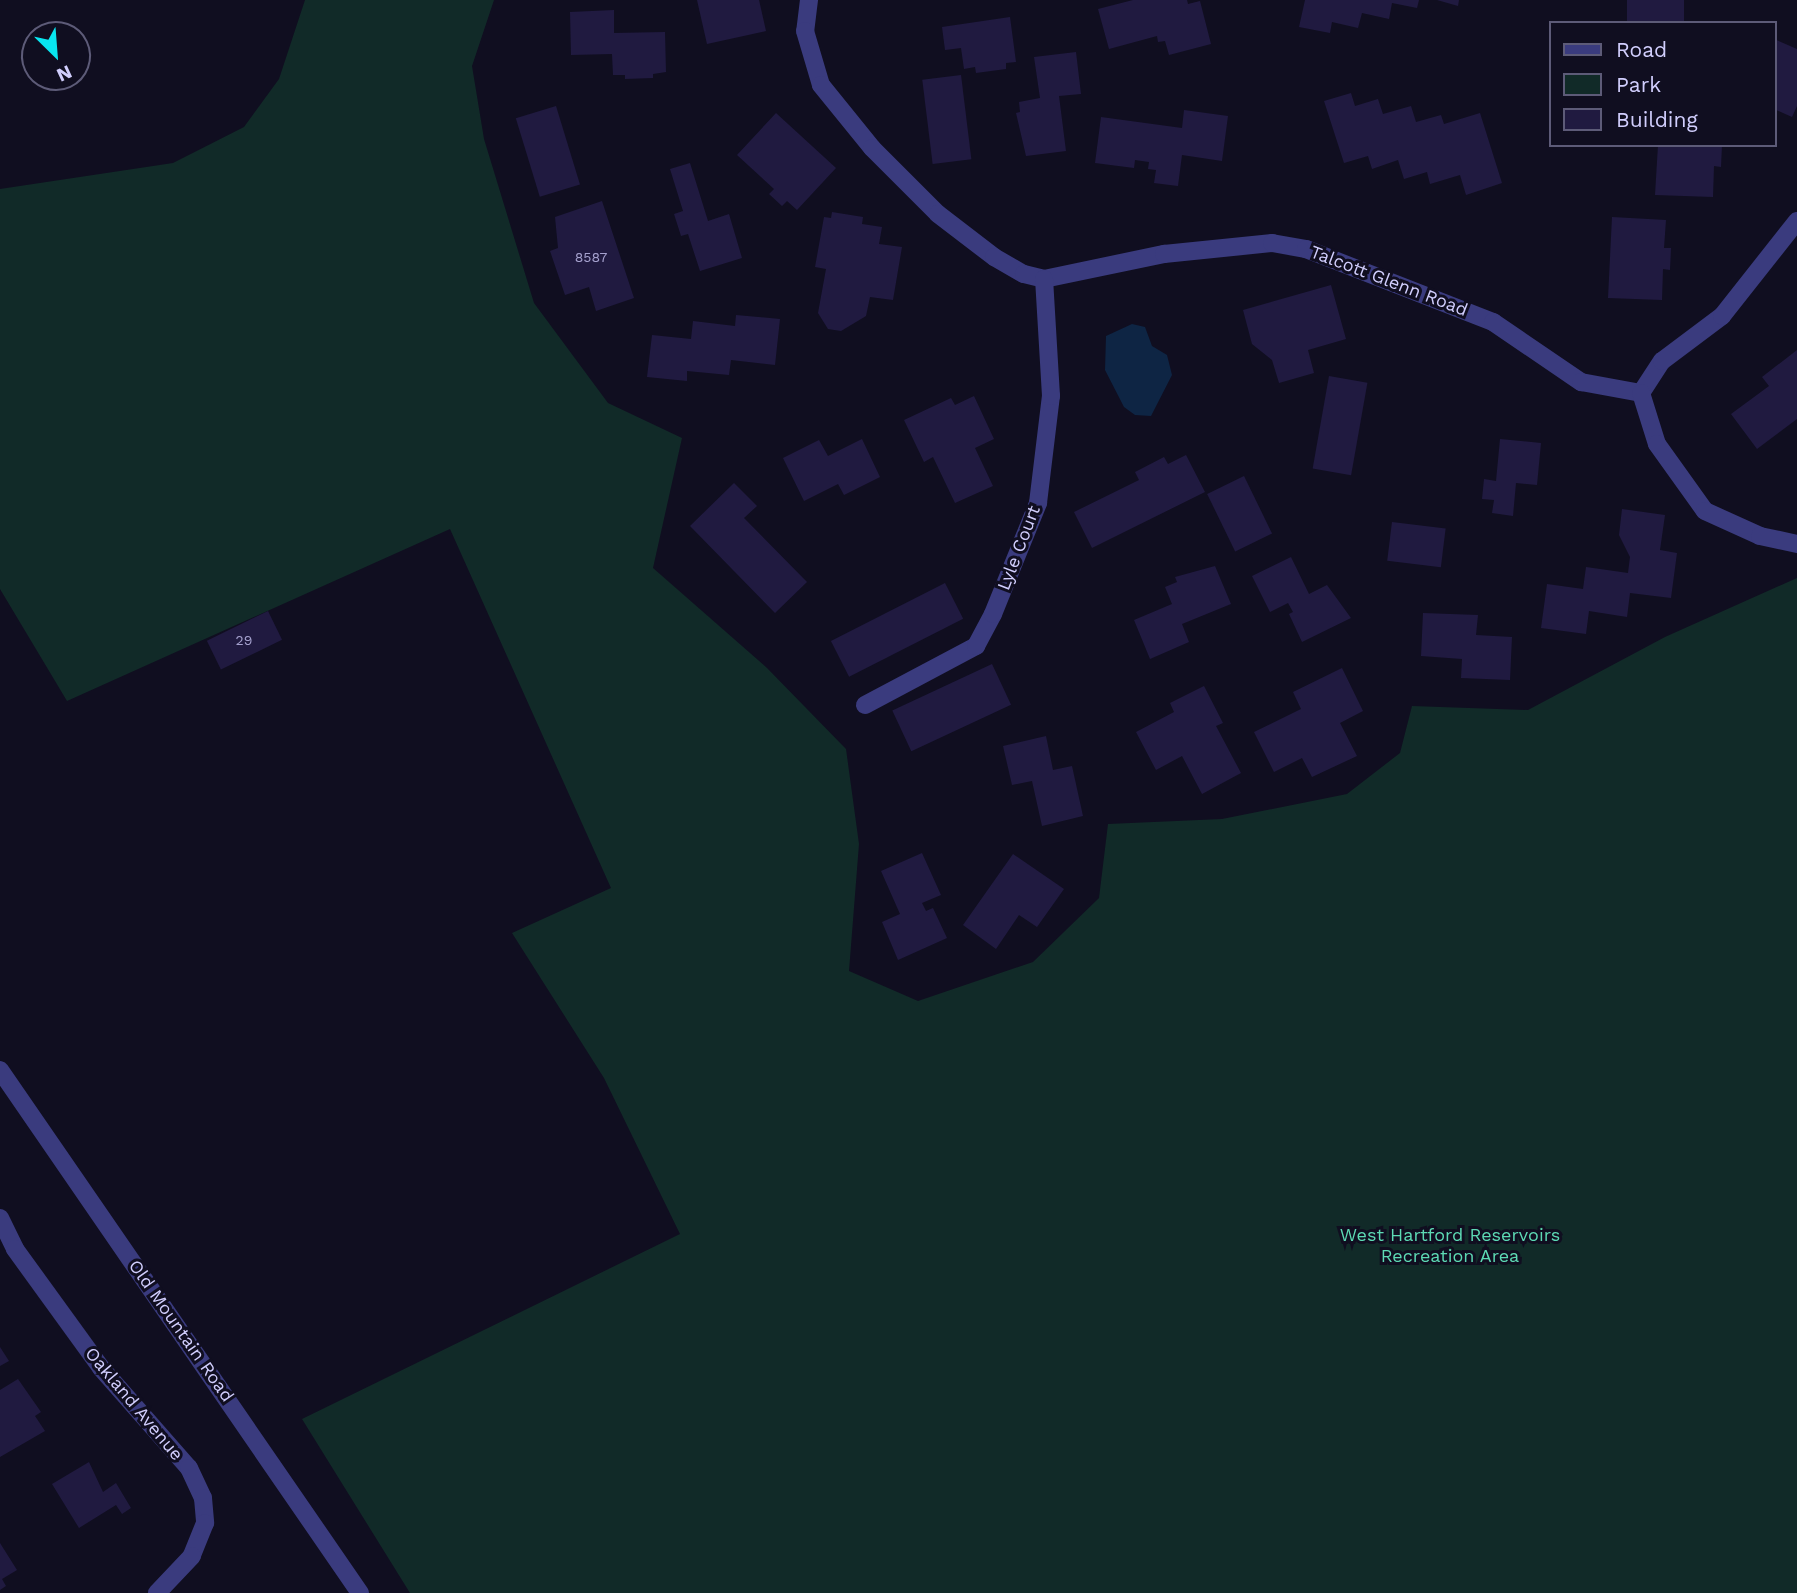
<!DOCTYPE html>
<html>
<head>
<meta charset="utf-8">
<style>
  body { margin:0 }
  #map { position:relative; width:1797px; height:1593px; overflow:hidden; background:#100e20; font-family:"Work Sans",sans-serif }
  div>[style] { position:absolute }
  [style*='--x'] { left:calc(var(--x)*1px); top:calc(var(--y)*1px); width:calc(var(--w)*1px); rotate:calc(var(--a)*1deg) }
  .green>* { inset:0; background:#112a28 }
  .water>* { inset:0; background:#0e2544 }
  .building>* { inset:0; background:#201a40; transform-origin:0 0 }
  .street>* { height:18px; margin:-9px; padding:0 9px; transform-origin:9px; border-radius:9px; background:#3a3b7e }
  span { translate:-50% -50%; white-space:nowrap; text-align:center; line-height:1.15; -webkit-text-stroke:6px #100e20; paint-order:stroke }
  .number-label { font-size:14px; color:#a5a1ce }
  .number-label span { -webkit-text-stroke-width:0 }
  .street-label { font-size:18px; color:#d1cefd }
  .park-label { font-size:18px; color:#5ddab4 }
  .legend { position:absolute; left:1549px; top:21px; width:228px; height:126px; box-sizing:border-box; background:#100e20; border:2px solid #5d5b78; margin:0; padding:9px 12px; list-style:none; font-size:21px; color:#d1cefd }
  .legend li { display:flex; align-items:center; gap:14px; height:35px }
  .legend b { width:35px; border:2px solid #5d5b78 }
  .north { position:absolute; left:21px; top:21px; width:70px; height:70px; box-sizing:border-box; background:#100e20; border:2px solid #5d5b78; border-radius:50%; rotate:155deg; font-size:19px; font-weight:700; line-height:28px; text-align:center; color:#d1cefd }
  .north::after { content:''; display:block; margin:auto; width:24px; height:32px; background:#08e6f0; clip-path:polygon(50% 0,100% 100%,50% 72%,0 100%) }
</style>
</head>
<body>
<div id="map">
  <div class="green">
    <div style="clip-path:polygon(305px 0,494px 0,472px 66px,484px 139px,534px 303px,608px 403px,682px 438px,653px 568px,767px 668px,846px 749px,859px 844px,849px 971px,918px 1001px,1033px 962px,1099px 898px,1108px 824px,1222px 819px,1347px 794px,1400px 753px,1412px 706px,1528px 710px,1665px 637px,1797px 578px,1797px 1593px,410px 1593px,302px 1419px,680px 1234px,604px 1078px,512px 933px,611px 888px,450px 529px,67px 701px,0 589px,0 189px,173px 163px,244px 127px,279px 79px)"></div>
  </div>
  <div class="water">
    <div style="clip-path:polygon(1132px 324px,1145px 327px,1152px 346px,1167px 355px,1172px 375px,1151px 416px,1135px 415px,1124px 407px,1105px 370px,1106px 336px)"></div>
  </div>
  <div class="building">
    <div style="clip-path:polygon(697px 0,759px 0,766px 31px,707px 44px)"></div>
    <div style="clip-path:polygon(1133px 0,1187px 0,1188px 4px,1200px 1px,1211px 44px,1169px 55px,1165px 41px,1158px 42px,1157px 36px,1109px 49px,1098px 9px)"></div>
    <div style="clip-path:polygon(1305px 0,1419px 0,1417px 8px,1392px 3px,1389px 19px,1362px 13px,1358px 28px,1332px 22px,1330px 33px,1299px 27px)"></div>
    <div style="clip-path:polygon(1437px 0,1459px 0,1458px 6px)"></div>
    <div style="left:1627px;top:0;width:57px;height:23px"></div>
    <div style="clip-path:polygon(614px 10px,614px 33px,665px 32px,666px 72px,653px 74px,653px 78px,625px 79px,625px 75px,613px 75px,612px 54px,571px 55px,570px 12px)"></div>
    <div style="clip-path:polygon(1010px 17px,1016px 62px,1006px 63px,1006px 69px,976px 73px,975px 67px,964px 69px,961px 48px,945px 50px,942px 27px)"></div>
    <div style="clip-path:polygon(1774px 39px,1797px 49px,1797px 106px,1792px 117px,1774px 109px)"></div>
    <div style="clip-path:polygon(1076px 52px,1081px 94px,1059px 96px,1066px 151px,1026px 156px,1016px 113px,1020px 112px,1019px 102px,1040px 98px,1034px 57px)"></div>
    <div style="left:961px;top:75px;width:85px;height:39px;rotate:83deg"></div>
    <div style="clip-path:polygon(1351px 93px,1355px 106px,1378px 99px,1383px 114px,1411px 106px,1416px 122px,1441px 115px,1444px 124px,1480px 113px,1502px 183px,1466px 195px,1460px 175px,1430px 184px,1427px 172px,1404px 179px,1398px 160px,1372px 169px,1368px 156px,1344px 163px,1324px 101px)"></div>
    <div style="left:556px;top:106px;width:82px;height:42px;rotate:73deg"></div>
    <div style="clip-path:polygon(1184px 110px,1228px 116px,1222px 161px,1182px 155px,1178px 186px,1154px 183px,1156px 170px,1148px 169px,1149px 162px,1135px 160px,1134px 168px,1095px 163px,1101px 117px,1182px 128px)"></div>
    <div style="clip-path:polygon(776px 113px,836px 168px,797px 210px,787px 201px,782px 206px,769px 194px,774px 189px,737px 155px)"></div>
    <div style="clip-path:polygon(1658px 145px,1722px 145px,1721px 167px,1714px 166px,1713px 197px,1655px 195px)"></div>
    <div style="clip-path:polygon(690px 163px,708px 221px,729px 214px,742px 258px,700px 271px,688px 234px,681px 236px,674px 214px,683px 211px,670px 169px)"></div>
    <div style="clip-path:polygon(602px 201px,634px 298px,596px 311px,589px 287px,565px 295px,550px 251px,558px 248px,555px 217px)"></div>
    <div style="clip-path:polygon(832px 212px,863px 217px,862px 224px,882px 227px,879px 244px,902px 247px,893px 300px,870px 297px,866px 316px,841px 331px,828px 329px,818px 313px,826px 269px,815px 267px,824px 217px,831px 218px)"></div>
    <div style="clip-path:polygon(1612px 217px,1666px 220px,1664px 248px,1671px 248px,1670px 270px,1663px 269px,1662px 300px,1608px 298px)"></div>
    <div style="clip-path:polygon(1331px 285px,1346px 339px,1308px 350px,1314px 373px,1279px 383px,1272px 360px,1252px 344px,1243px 310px)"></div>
    <div style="clip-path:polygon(736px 315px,780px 319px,775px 365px,731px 360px,729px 375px,687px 371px,687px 381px,647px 377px,652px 335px,691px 339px,693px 321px,735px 326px)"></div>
    <div style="clip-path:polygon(1797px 350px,1797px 419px,1757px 449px,1731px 414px,1769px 386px,1762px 377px)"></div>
    <div style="left:1329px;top:376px;width:39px;height:94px;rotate:10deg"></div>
    <div style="clip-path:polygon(974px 396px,994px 439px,975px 448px,993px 486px,955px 503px,933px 457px,924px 462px,904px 420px,951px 398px,955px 405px)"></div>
    <div style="clip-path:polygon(862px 439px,880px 477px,844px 495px,838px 484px,804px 501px,783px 458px,819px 440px,828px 456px)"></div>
    <div style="clip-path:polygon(1500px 439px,1541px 443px,1537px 485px,1516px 483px,1513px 516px,1492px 513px,1494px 500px,1482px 499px,1484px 479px,1496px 481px)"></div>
    <div style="clip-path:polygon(1186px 455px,1205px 492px,1092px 548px,1074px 512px,1139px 480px,1135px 472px,1164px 457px,1168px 464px)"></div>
    <div style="left:1244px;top:476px;width:64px;height:41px;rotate:64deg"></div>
    <div style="clip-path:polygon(734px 483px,757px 506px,744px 518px,807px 582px,775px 613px,690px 526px)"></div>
    <div style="clip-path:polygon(1622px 509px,1665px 515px,1660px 550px,1677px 553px,1671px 598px,1630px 593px,1627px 617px,1589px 611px,1586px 634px,1541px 628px,1547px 584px,1583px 589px,1586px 567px,1628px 573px,1630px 557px,1619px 535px)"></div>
    <div style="left:1392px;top:522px;width:54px;height:39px;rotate:7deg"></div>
    <div style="clip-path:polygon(1291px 557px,1309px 594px,1327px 585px,1351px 618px,1302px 642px,1289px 614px,1293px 612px,1288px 603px,1270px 612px,1252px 576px)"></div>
    <div style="clip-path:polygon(1215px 566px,1231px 604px,1182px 624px,1189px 642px,1150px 659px,1134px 620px,1172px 604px,1165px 587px,1177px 582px,1175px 577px)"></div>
    <div style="left:945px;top:583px;width:40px;height:128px;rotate:63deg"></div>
    <div style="left:268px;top:611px;width:32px;height:68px;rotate:64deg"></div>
    <div style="clip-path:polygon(1423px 613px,1478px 615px,1476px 635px,1512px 637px,1510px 680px,1461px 678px,1462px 659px,1421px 656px)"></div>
    <div style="left:992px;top:664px;width:45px;height:110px;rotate:65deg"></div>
    <div style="clip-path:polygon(1342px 668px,1363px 711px,1340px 723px,1357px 756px,1312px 777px,1302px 758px,1274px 772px,1254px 732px,1301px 709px,1293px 692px)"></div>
    <div style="clip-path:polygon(1204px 686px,1223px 723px,1216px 726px,1241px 773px,1202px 794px,1182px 756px,1156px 770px,1136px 732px,1174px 712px,1170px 703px)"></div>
    <div style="clip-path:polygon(1046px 736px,1053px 770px,1072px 766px,1083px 816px,1042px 826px,1032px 781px,1012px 785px,1003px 746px)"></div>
    <div style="clip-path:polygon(922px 853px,941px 895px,922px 903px,926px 911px,933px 908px,947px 938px,898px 960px,882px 922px,900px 914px,881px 871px)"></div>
    <div style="clip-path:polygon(1013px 854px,1064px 889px,1037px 927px,1019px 915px,996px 949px,963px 925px)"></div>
    <div style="clip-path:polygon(0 1347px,9px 1361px,0 1366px)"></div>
    <div style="clip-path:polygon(18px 1379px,41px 1412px,35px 1416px,45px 1431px,0 1457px,0 1390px)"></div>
    <div style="clip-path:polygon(89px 1462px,103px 1492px,116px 1483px,131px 1508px,122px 1514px,116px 1505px,79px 1528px,52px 1484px)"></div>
    <div style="clip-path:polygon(0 1543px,17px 1570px,2px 1579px,6px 1586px,0 1590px)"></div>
  </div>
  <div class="street">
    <div style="--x:809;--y:0;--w:31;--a:97"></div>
    <div style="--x:805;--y:31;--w:56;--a:73.5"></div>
    <div style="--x:821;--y:85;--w:81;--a:51"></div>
    <div style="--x:872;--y:148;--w:93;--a:45"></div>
    <div style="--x:938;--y:214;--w:71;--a:37.5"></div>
    <div style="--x:994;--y:257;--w:34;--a:30"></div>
    <div style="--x:1024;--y:274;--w:21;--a:14"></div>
    <div style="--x:1044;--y:279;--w:123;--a:-11.8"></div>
    <div style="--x:1164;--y:254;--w:109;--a:-5.8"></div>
    <div style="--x:1272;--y:243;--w:35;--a:10"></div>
    <div style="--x:1306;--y:249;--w:201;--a:21.3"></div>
    <div style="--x:1493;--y:322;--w:107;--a:34.3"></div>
    <div style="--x:1581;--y:382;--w:61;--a:10.4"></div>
    <div style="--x:1641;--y:393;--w:38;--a:-57"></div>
    <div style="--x:1662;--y:361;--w:75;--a:-36.9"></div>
    <div style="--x:1722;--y:316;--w:121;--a:-51.7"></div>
    <div style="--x:1641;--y:393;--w:53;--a:72.6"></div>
    <div style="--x:1657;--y:444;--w:82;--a:54.4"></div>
    <div style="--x:1705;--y:511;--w:60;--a:24.4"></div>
    <div style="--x:1760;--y:536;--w:38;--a:12"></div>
    <div style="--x:865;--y:705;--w:126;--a:-28"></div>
    <div style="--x:976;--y:646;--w:36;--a:-62"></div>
    <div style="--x:993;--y:614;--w:120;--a:-67.9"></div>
    <div style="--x:1038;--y:503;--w:108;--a:-83.1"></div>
    <div style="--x:1051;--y:396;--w:117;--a:-93.4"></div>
    <div style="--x:0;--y:1070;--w:635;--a:55.46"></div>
    <div style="--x:0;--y:1218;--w:34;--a:64"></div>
    <div style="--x:15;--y:1249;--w:147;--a:54.1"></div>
    <div style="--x:101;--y:1368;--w:133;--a:48.7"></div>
    <div style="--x:189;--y:1468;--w:33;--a:65"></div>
    <div style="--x:203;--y:1498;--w:25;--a:85"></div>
    <div style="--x:205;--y:1523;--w:35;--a:112"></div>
    <div style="--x:192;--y:1556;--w:51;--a:133.4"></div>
  </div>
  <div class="number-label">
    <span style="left:591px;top:257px">8587</span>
    <span style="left:244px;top:640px">29</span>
  </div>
  <div class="street-label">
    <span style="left:1389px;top:281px;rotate:21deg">Talcott Glenn Road</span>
    <span style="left:1019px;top:548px;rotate:-69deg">Lyle Court</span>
    <span style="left:181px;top:1331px;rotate:55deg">Old Mountain Road</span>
    <span style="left:134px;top:1404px;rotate:50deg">Oakland Avenue</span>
  </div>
  <div class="park-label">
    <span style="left:1450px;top:1246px">West Hartford Reservoirs<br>Recreation Area</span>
  </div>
  <ul class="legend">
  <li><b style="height:9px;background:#3a3b7e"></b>Road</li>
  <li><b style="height:19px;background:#112a28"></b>Park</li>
  <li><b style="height:19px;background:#201a40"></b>Building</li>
  </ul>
  <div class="north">N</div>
</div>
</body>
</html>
